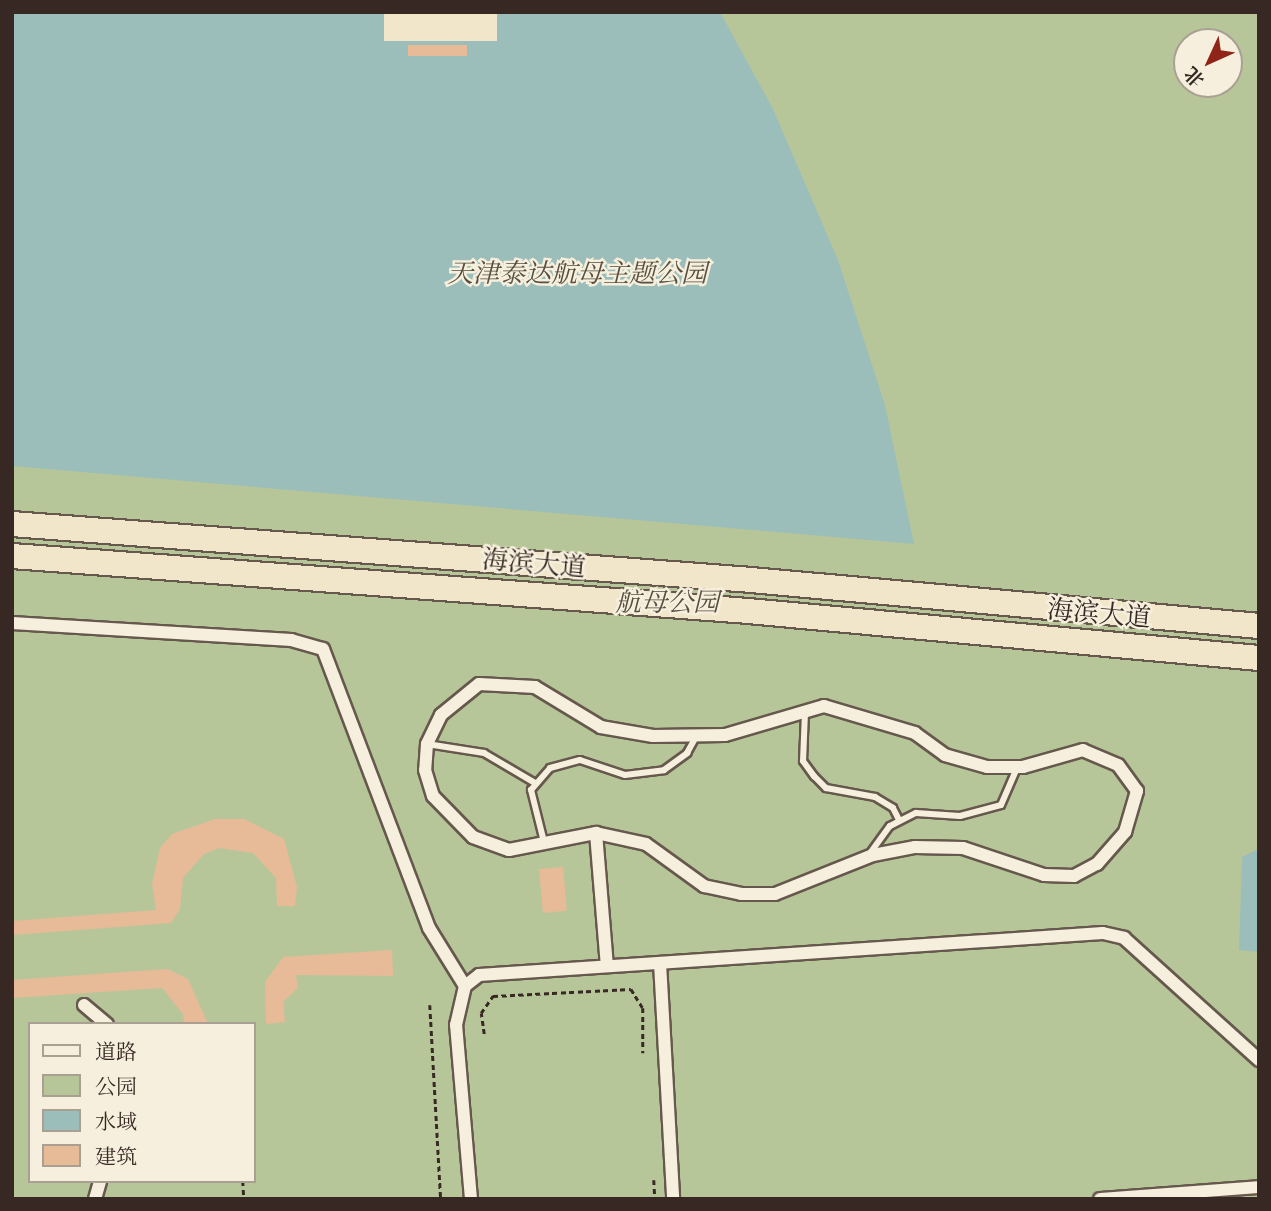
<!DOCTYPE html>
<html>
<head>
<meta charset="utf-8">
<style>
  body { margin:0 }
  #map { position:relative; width:1271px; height:1211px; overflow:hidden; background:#f1e6ca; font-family:Cardo,"Noto Serif SC",serif }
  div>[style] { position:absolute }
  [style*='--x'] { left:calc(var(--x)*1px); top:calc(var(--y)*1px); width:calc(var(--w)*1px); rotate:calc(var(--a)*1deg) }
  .green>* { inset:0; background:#b7c699 }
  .water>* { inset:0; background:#9bbeba }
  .pier>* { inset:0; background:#f1e6ca; transform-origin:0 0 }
  .building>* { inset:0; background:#e7ba98; transform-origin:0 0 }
  .path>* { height:2.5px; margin-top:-1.25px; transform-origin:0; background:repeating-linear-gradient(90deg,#372823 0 5px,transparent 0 8.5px) }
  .roads { filter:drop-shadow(2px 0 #66584d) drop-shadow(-2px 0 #66584d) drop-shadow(0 2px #66584d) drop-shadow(0 -2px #66584d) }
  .service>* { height:6px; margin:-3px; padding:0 3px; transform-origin:3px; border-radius:3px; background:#f6efdd }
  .minor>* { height:12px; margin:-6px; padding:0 6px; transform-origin:6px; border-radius:6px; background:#f6efdd }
  .motorway>* { height:24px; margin:-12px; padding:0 12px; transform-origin:12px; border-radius:12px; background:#f1e6ca }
  span { translate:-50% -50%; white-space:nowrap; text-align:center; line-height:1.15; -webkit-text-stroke:5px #f6efdd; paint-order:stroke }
  .park-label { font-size:26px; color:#575040; font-style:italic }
  .street-label { font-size:26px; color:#372823 }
  .frame { position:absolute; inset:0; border:14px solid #372823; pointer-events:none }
  .legend { position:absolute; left:28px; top:1022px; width:228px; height:161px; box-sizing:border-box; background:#f6efdd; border:2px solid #aa9f93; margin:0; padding:9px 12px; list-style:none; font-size:21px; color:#372823 }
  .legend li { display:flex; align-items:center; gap:14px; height:35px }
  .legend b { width:35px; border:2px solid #aa9f93 }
  .north { position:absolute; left:1173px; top:28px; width:70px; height:70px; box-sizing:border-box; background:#f6efdd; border:2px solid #aa9f93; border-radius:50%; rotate:225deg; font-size:19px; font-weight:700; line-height:28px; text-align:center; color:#372823 }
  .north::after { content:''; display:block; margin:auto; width:24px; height:32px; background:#8f2418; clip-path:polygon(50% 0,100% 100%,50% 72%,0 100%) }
</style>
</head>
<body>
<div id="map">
  <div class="green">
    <div style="clip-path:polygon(evenodd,12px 12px,1259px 12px,1259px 1199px,12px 1199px,12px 12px,1187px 42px,1229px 42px,1229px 84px,1187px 84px,1187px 42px,12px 12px,30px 1024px,254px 1024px,254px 1181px,30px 1181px,30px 1024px)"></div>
  </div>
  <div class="water">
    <div style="clip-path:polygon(12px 12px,720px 12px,773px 109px,838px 260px,885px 405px,914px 544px,12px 466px)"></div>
    <div style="clip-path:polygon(1258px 849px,1259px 849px,1259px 952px,1239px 950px,1242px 857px)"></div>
  </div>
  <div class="pier">
    <div style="left:384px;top:12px;width:113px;height:29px"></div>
  </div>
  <div class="building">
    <div style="left:408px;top:45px;width:59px;height:11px"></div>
    <div style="clip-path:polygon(215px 819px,244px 819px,284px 839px,297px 887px,295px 906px,277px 906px,276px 878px,253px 853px,219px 848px,204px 854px,183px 878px,180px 909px,171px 923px,12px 935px,12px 921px,156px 910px,152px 884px,160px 848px,172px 834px)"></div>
    <div style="left:563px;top:867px;width:44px;height:24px;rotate:85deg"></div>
    <div style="clip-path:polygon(392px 950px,393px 976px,296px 975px,298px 988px,283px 1002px,285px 1022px,266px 1024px,265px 982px,283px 957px)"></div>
    <div style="clip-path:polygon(167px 969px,188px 979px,208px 1024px,184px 1024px,183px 1014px,162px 988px,12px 998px,12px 980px)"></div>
  </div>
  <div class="path">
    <div style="--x:430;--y:1005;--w:194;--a:86.8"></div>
    <div style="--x:484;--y:1034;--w:21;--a:-98"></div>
    <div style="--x:481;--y:1013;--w:21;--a:-55"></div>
    <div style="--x:493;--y:996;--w:138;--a:-2.9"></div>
    <div style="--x:631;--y:989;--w:22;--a:58"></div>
    <div style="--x:643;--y:1008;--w:45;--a:90"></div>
    <div style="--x:654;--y:1180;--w:19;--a:87"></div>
    <div style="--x:243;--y:1181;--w:18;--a:87"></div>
  </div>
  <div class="roads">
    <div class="service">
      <div style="--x:805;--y:712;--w:49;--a:92.3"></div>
      <div style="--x:803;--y:761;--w:19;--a:54"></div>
      <div style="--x:814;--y:776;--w:17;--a:45"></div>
      <div style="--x:826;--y:788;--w:50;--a:10.4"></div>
      <div style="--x:875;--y:797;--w:21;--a:31"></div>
      <div style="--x:893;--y:808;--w:13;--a:63"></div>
      <div style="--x:427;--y:744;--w:58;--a:9"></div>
      <div style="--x:484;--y:753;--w:59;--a:30.5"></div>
      <div style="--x:544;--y:842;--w:54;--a:-104"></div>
      <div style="--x:531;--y:790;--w:29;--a:-49"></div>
      <div style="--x:550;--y:768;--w:31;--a:-15"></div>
      <div style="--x:580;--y:760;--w:47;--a:18.4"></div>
      <div style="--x:625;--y:775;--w:39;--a:-7"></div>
      <div style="--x:664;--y:770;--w:29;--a:-36"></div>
      <div style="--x:687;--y:753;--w:21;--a:-61"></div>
      <div style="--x:868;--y:856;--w:37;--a:-54"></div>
      <div style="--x:890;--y:826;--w:29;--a:-27"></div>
      <div style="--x:916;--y:813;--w:44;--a:3.9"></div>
      <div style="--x:960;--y:816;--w:42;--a:-15"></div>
      <div style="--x:1001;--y:805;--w:40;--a:-66.6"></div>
    </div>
    <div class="minor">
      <div style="--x:12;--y:623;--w:280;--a:3.5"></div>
      <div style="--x:291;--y:640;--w:33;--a:16"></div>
      <div style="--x:323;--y:649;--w:298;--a:69.2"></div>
      <div style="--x:429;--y:928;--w:68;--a:58.2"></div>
      <div style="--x:596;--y:833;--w:51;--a:12.4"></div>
      <div style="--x:646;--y:844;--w:72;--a:35.9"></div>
      <div style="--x:704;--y:886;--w:38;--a:12"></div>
      <div style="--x:741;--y:894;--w:34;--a:0"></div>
      <div style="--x:775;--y:894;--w:105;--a:-21.7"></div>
      <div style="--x:873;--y:855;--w:43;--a:-10.8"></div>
      <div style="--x:915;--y:847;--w:48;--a:1.2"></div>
      <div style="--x:963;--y:848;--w:85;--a:18.4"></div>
      <div style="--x:1044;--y:875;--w:30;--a:2"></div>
      <div style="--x:1074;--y:876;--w:26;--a:-28"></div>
      <div style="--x:1097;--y:864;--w:43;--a:-48.8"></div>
      <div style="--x:1125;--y:832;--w:43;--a:-73.7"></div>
      <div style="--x:1137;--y:791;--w:32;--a:-126"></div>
      <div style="--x:1118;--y:765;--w:38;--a:-157"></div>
      <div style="--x:1083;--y:750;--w:62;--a:164.2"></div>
      <div style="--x:1023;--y:767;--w:36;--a:180"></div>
      <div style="--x:987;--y:767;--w:44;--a:-164.1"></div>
      <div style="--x:945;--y:755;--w:37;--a:-144"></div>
      <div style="--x:915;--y:733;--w:95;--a:-163.5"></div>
      <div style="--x:824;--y:706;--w:103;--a:163.7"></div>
      <div style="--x:725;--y:735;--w:72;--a:179.2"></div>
      <div style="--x:653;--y:736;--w:53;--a:-170.2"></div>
      <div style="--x:601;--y:727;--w:77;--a:-148.8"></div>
      <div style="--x:535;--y:687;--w:56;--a:-176.9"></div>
      <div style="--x:479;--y:684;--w:49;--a:140.8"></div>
      <div style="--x:441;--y:715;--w:32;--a:116"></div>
      <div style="--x:427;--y:744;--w:26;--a:94"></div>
      <div style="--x:425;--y:770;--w:27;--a:73"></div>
      <div style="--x:433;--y:796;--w:57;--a:45.7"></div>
      <div style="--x:473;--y:837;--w:38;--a:20"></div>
      <div style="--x:509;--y:850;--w:89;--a:-11.1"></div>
      <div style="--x:596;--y:833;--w:133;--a:85.3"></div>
      <div style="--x:660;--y:963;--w:236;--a:86.8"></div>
      <div style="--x:84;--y:1005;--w:30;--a:40"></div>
      <div style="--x:95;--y:1199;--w:19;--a:-74"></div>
      <div style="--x:471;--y:1199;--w:175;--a:-94.9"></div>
      <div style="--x:456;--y:1025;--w:40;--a:-77"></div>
      <div style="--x:465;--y:986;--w:18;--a:-38"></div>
      <div style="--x:479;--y:975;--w:625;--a:-3.85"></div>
      <div style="--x:1103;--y:933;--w:22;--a:13"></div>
      <div style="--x:1124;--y:938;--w:182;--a:42.1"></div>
      <div style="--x:1100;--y:1199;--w:159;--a:-4.3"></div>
    </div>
    <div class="motorway">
      <div style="--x:12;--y:524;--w:741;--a:4.33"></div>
      <div style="--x:751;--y:580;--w:510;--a:5.17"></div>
      <div style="--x:12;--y:556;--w:738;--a:4.27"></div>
      <div style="--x:748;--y:611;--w:513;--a:5.26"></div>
    </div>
  </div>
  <div class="park-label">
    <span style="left:577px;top:274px">天津泰达航母主题公园</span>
    <span style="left:667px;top:603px">航母公园</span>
  </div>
  <div class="street-label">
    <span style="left:534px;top:564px;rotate:5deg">海滨大道</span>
    <span style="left:1099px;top:614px;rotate:5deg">海滨大道</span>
  </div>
  <div class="frame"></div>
  <ul class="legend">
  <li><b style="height:9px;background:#f6efdd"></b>道路</li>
  <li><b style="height:19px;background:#b7c699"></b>公园</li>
  <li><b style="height:19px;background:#9bbeba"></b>水域</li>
  <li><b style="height:19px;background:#e7ba98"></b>建筑</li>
  </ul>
  <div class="north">北</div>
</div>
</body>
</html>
